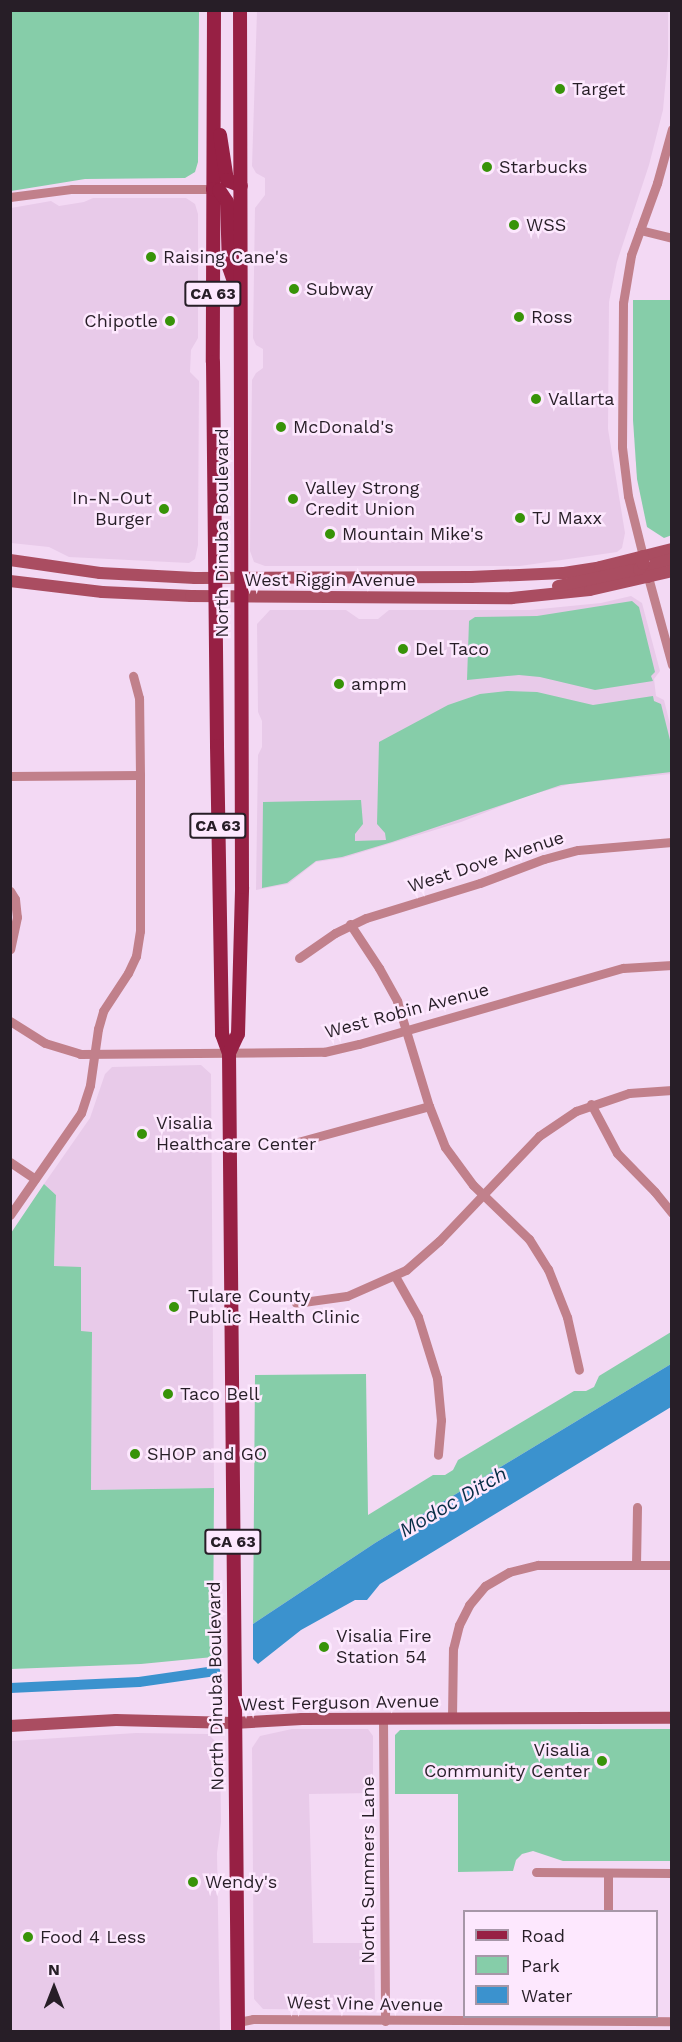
<!DOCTYPE html>
<html>
<head>
<meta charset="utf-8">
<style>
  body { margin:0 }
  #map { position:relative; width:682px; height:2042px; overflow:hidden; background:#f3d9f4; font-family:"Work Sans",sans-serif }
  div>[style] { position:absolute }
  [style*='--x'] { left:calc(var(--x)*1px); top:calc(var(--y)*1px); width:calc(var(--w)*1px); rotate:calc(var(--a)*1deg) }
  .built>* { inset:0; background:#e8cae9 }
  .green>* { inset:0; background:#86cda9 }
  .water>* { inset:0; background:#3b92ce }
  .canal>* { height:10px; margin:-5px; padding:0 5px; transform-origin:5px; border-radius:5px; background:#3b92ce }
  .street>* { height:9px; margin:-4.5px; padding:0 4.5px; transform-origin:4.5px; border-radius:4.5px; background:#c1808b }
  .secondary>* { height:12px; margin:-6px; padding:0 6px; transform-origin:6px; border-radius:6px; background:#aa4d61 }
  .primary>* { height:14px; margin:-7px; padding:0 7px; transform-origin:7px; border-radius:7px; background:#972044 }
  .dots>* { width:16px; height:16px; translate:-50% -50%; box-sizing:border-box; border:3px solid #fde8fe; border-radius:50% }
  span { translate:-50% -50%; white-space:nowrap; text-align:center; line-height:1.15; -webkit-text-stroke:5px #fde8fe; paint-order:stroke }
  .shield-label span { padding:2px 4px; background:#fde8fe; border:2px solid; border-radius:4px; -webkit-text-stroke-width:0 }
  .shield-label { font-size:16px; color:#271e27; font-weight:700 }
  .poi-label { font-size:18px; color:#271e27 }
  .left { translate:0 -50%; text-align:left }
  .right { translate:-100% -50%; text-align:right }
  .street-label { font-size:18px; color:#271e27 }
  .water-label { font-size:20px; color:#082e46; font-style:italic }
  .frame { position:absolute; inset:0; border:12px solid #271e27; pointer-events:none }
  .legend { position:absolute; left:463px; top:1910px; width:195px; height:108px; box-sizing:border-box; background:#fde8fe; border:2px solid #a797a8; margin:0; padding:8px 10px; list-style:none; font-size:18px; color:#271e27 }
  .legend li { display:flex; align-items:center; gap:12px; height:30px }
  .legend b { width:30px; border:2px solid #a797a8 }
  .north { position:absolute; left:24px; top:1958px; width:60px; height:60px; -webkit-text-stroke:4px #fde8fe; paint-order:stroke; rotate:0deg; font-size:16px; font-weight:700; line-height:24px; text-align:center; color:#271e27 }
  .north::after { content:''; display:block; margin:auto; width:21px; height:27px; background:#271e27; clip-path:polygon(50% 0,100% 100%,50% 72%,0 100%) }
</style>
</head>
<body>
<div id="map">
  <div class="built">
    <div style="clip-path:polygon(257px 11px,668px 11px,668px 55px,663px 110px,649px 165px,617px 262px,609px 302px,608px 429px,625px 533px,622px 548px,617px 552px,520px 566px,265px 566px,254px 562px,250px 551px,252px 380px,256px 373px,263px 368px,263px 349px,256px 345px,253px 338px,255px 208px,265px 195px,265px 178px,256px 173px,252px 166px)"></div>
    <div style="clip-path:polygon(93px 198px,186px 198px,195px 204px,198px 214px,198px 338px,191px 350px,190px 372px,199px 381px,198px 545px,195px 559px,189px 563px,69px 557px,49px 547px,11px 543px,11px 208px,51px 201px,59px 206px,84px 202px)"></div>
    <div style="clip-path:polygon(631px 596px,642px 603px,660px 671px,654px 679px,656px 696px,664px 700px,671px 728px,671px 774px,570px 784px,527px 796px,461px 822px,343px 858px,316px 862px,288px 884px,256px 890px,258px 755px,262px 747px,262px 721px,258px 712px,257px 624px,270px 610px,346px 610px,359px 619px,378px 619px,389px 610px,530px 610px,601px 603px)"></div>
    <div style="clip-path:polygon(201px 1065px,211px 1074px,214px 1488px,91px 1490px,92px 1332px,81px 1332px,81px 1268px,54px 1266px,56px 1195px,44px 1184px,90px 1118px,105px 1074px,112px 1067px)"></div>
    <div style="clip-path:polygon(292px 1729px,368px 1729px,373px 1736px,373px 1793px,309px 1794px,313px 1943px,374px 1943px,375px 2005px,370px 2010px,263px 2009px,254px 1999px,252px 1748px,260px 1736px)"></div>
    <div style="clip-path:polygon(136px 1733px,208px 1734px,220px 1746px,221px 1822px,217px 1853px,220px 2031px,11px 2031px,11px 1741px)"></div>
  </div>
  <div class="green">
    <div style="clip-path:polygon(10px 11px,199px 11px,198px 162px,195px 172px,185px 178px,85px 179px,11px 191px)"></div>
    <div style="clip-path:polygon(633px 300px,671px 300px,672px 535px,664px 538px,647px 527px,637px 479px,633px 420px)"></div>
    <div style="clip-path:polygon(632px 601px,639px 607px,655px 672px,651px 676px,653px 681px,595px 690px,540px 677px,519px 675px,467px 680px,469px 621px,475px 617px,537px 616px)"></div>
    <div style="clip-path:polygon(507px 691px,537px 692px,593px 705px,653px 696px,654px 701px,661px 704px,671px 744px,671px 772px,561px 785px,392px 842px,342px 857px,316px 861px,287px 883px,262px 888px,263px 802px,361px 800px,363px 824px,355px 834px,355px 841px,386px 840px,385px 833px,377px 824px,379px 742px,448px 705px,480px 694px)"></div>
    <div style="clip-path:polygon(44px 1184px,56px 1195px,54px 1266px,81px 1267px,81px 1331px,92px 1332px,91px 1490px,214px 1488px,213px 1657px,141px 1664px,11px 1669px,11px 1233px)"></div>
    <div style="clip-path:polygon(671px 1332px,671px 1364px,375px 1543px,253px 1624px,255px 1375px,366px 1374px,368px 1515px,433px 1475px,445px 1475px,453px 1470px,458px 1460px,574px 1391px,586px 1391px,594px 1387px,599px 1376px)"></div>
    <div style="clip-path:polygon(671px 1729px,671px 1861px,563px 1861px,533px 1851px,522px 1854px,516px 1860px,513px 1871px,458px 1872px,458px 1794px,395px 1794px,395px 1735px,400px 1730px)"></div>
  </div>
  <div class="water">
    <div style="clip-path:polygon(671px 1364px,671px 1407px,380px 1584px,367px 1600px,355px 1600px,301px 1630px,258px 1664px,253px 1659px,253px 1624px,375px 1543px)"></div>
  </div>
  <div class="canal">
    <div style="--x:10;--y:1688;--w:129;--a:-2.7"></div>
    <div style="--x:139;--y:1682;--w:77;--a:-8.2"></div>
  </div>
  <div class="street">
    <div style="--x:10;--y:197;--w:63;--a:-7.4"></div>
    <div style="--x:72;--y:189;--w:141;--a:0"></div>
    <div style="--x:640;--y:230;--w:33;--a:14"></div>
    <div style="--x:643;--y:556;--w:62;--a:-104"></div>
    <div style="--x:628;--y:496;--w:49;--a:-97"></div>
    <div style="--x:622;--y:447;--w:144;--a:-89.6"></div>
    <div style="--x:623;--y:303;--w:49;--a:-80.5"></div>
    <div style="--x:631;--y:255;--w:77;--a:-70.1"></div>
    <div style="--x:657;--y:183;--w:56;--a:-74.5"></div>
    <div style="--x:648;--y:577;--w:91;--a:74.7"></div>
    <div style="--x:10;--y:776;--w:130;--a:-0.4"></div>
    <div style="--x:10;--y:891;--w:9;--a:58"></div>
    <div style="--x:15;--y:899;--w:18;--a:84"></div>
    <div style="--x:17;--y:917;--w:33;--a:102"></div>
    <div style="--x:350;--y:924;--w:53;--a:56.6"></div>
    <div style="--x:379;--y:968;--w:38;--a:61"></div>
    <div style="--x:397;--y:1001;--w:110;--a:73.1"></div>
    <div style="--x:429;--y:1106;--w:44;--a:68.7"></div>
    <div style="--x:445;--y:1147;--w:47;--a:53.6"></div>
    <div style="--x:473;--y:1185;--w:78;--a:44"></div>
    <div style="--x:529;--y:1239;--w:36;--a:58"></div>
    <div style="--x:548;--y:1269;--w:52;--a:68.4"></div>
    <div style="--x:567;--y:1317;--w:54;--a:77.2"></div>
    <div style="--x:299;--y:958;--w:44;--a:-34.8"></div>
    <div style="--x:335;--y:933;--w:34;--a:-26"></div>
    <div style="--x:366;--y:918;--w:119;--a:-17.1"></div>
    <div style="--x:480;--y:883;--w:68;--a:-20.6"></div>
    <div style="--x:544;--y:859;--w:35;--a:-15"></div>
    <div style="--x:578;--y:850;--w:94;--a:-4.9"></div>
    <div style="--x:10;--y:1021;--w:41;--a:32.2"></div>
    <div style="--x:45;--y:1043;--w:37;--a:17"></div>
    <div style="--x:80;--y:1054;--w:244;--a:-0.5"></div>
    <div style="--x:324;--y:1052;--w:36;--a:-13"></div>
    <div style="--x:359;--y:1044;--w:275;--a:-16.1"></div>
    <div style="--x:623;--y:968;--w:49;--a:-3.5"></div>
    <div style="--x:591;--y:1104;--w:55;--a:62"></div>
    <div style="--x:617;--y:1153;--w:54;--a:45.7"></div>
    <div style="--x:655;--y:1192;--w:27;--a:51"></div>
    <div style="--x:294;--y:1143;--w:140;--a:-15.3"></div>
    <div style="--x:10;--y:1162;--w:30;--a:34"></div>
    <div style="--x:10;--y:1215;--w:124;--a:-55.2"></div>
    <div style="--x:81;--y:1113;--w:29;--a:-72"></div>
    <div style="--x:90;--y:1085;--w:57;--a:-81.9"></div>
    <div style="--x:98;--y:1029;--w:19;--a:-74"></div>
    <div style="--x:103;--y:1011;--w:45;--a:-56.7"></div>
    <div style="--x:128;--y:973;--w:19;--a:-65"></div>
    <div style="--x:136;--y:956;--w:25;--a:-81"></div>
    <div style="--x:140;--y:931;--w:156;--a:-90"></div>
    <div style="--x:140;--y:775;--w:77;--a:-90.7"></div>
    <div style="--x:139;--y:698;--w:23;--a:-105"></div>
    <div style="--x:395;--y:1276;--w:47;--a:60.7"></div>
    <div style="--x:418;--y:1317;--w:64;--a:72.7"></div>
    <div style="--x:437;--y:1378;--w:42;--a:84.6"></div>
    <div style="--x:441;--y:1420;--w:35;--a:95"></div>
    <div style="--x:296;--y:1303;--w:51;--a:-7.8"></div>
    <div style="--x:347;--y:1296;--w:64;--a:-23.8"></div>
    <div style="--x:406;--y:1270;--w:44;--a:-41.3"></div>
    <div style="--x:439;--y:1241;--w:145;--a:-46.4"></div>
    <div style="--x:539;--y:1136;--w:45;--a:-34"></div>
    <div style="--x:576;--y:1111;--w:56;--a:-18.8"></div>
    <div style="--x:629;--y:1093;--w:43;--a:-4"></div>
    <div style="--x:636;--y:1565;--w:58;--a:-89"></div>
    <div style="--x:452;--y:1718;--w:69;--a:-89.2"></div>
    <div style="--x:453;--y:1649;--w:25;--a:-76"></div>
    <div style="--x:459;--y:1625;--w:22;--a:-63"></div>
    <div style="--x:469;--y:1605;--w:25;--a:-50"></div>
    <div style="--x:485;--y:1586;--w:28;--a:-30"></div>
    <div style="--x:509;--y:1572;--w:30;--a:-14"></div>
    <div style="--x:538;--y:1565;--w:134;--a:0"></div>
    <div style="--x:383;--y:1719;--w:302;--a:89.6"></div>
    <div style="--x:536;--y:1872;--w:136;--a:0.4"></div>
    <div style="--x:608;--y:1912;--w:38;--a:-90"></div>
    <div style="--x:238;--y:2022;--w:15;--a:-11"></div>
    <div style="--x:253;--y:2019;--w:419;--a:0.3"></div>
  </div>
  <div class="secondary">
    <div style="--x:10;--y:560;--w:91;--a:8.2"></div>
    <div style="--x:100;--y:573;--w:95;--a:3"></div>
    <div style="--x:195;--y:578;--w:276;--a:-0.2"></div>
    <div style="--x:471;--y:577;--w:93;--a:-2.5"></div>
    <div style="--x:564;--y:573;--w:36;--a:-9"></div>
    <div style="--x:600;--y:567;--w:74;--a:-14"></div>
    <div style="--x:648;--y:577;--w:15;--a:-62"></div>
    <div style="--x:655;--y:564;--w:18;--a:-16"></div>
    <div style="--x:10;--y:581;--w:93;--a:6.8"></div>
    <div style="--x:102;--y:592;--w:89;--a:2.6"></div>
    <div style="--x:191;--y:596;--w:321;--a:0.4"></div>
    <div style="--x:512;--y:598;--w:78;--a:-5.9"></div>
    <div style="--x:590;--y:590;--w:84;--a:-13"></div>
    <div style="--x:558;--y:586;--w:83;--a:-11.9"></div>
    <div style="--x:639;--y:569;--w:6;--a:-51"></div>
    <div style="--x:643;--y:564;--w:8;--a:-90"></div>
    <div style="--x:10;--y:1726;--w:106;--a:-3.2"></div>
    <div style="--x:116;--y:1720;--w:118;--a:1.5"></div>
    <div style="--x:234;--y:1723;--w:68;--a:-3.4"></div>
    <div style="--x:302;--y:1719;--w:370;--a:-0.2"></div>
  </div>
  <div class="primary">
    <div style="--x:214;--y:10;--w:352;--a:90.2"></div>
    <div style="--x:213;--y:362;--w:384;--a:89.4"></div>
    <div style="--x:217;--y:746;--w:288;--a:89"></div>
    <div style="--x:222;--y:1034;--w:20;--a:70"></div>
    <div style="--x:229;--y:1053;--w:979;--a:89.47"></div>
    <div style="--x:220;--y:135;--w:46;--a:81.2"></div>
    <div style="--x:227;--y:180;--w:15;--a:23"></div>
    <div style="--x:213;--y:189;--w:6;--a:9"></div>
    <div style="--x:219;--y:190;--w:14;--a:56"></div>
    <div style="--x:227;--y:202;--w:65;--a:88.2"></div>
    <div style="--x:229;--y:267;--w:24;--a:71"></div>
    <div style="--x:229;--y:1053;--w:21;--a:-65"></div>
    <div style="--x:238;--y:1034;--w:147;--a:-88.4"></div>
    <div style="--x:242;--y:887;--w:877;--a:-90.13"></div>
  </div>
  <div class="dots">
    <div style="left:560px;top:89px;background:#389309"></div>
    <div style="left:487px;top:167px;background:#389309"></div>
    <div style="left:514px;top:225px;background:#389309"></div>
    <div style="left:151px;top:257px;background:#389309"></div>
    <div style="left:294px;top:289px;background:#389309"></div>
    <div style="left:519px;top:317px;background:#389309"></div>
    <div style="left:170px;top:321px;background:#389309"></div>
    <div style="left:536px;top:399px;background:#389309"></div>
    <div style="left:281px;top:427px;background:#389309"></div>
    <div style="left:293px;top:499px;background:#389309"></div>
    <div style="left:164px;top:509px;background:#389309"></div>
    <div style="left:520px;top:518px;background:#389309"></div>
    <div style="left:330px;top:534px;background:#389309"></div>
    <div style="left:403px;top:649px;background:#389309"></div>
    <div style="left:339px;top:684px;background:#389309"></div>
    <div style="left:142px;top:1134px;background:#389309"></div>
    <div style="left:174px;top:1307px;background:#389309"></div>
    <div style="left:168px;top:1394px;background:#389309"></div>
    <div style="left:135px;top:1454px;background:#389309"></div>
    <div style="left:324px;top:1647px;background:#389309"></div>
    <div style="left:602px;top:1761px;background:#389309"></div>
    <div style="left:193px;top:1882px;background:#389309"></div>
    <div style="left:28px;top:1937px;background:#389309"></div>
  </div>
  <div class="shield-label">
    <span style="left:213px;top:294px">CA 63</span>
    <span style="left:218px;top:826px">CA 63</span>
    <span style="left:233px;top:1542px">CA 63</span>
  </div>
  <div class="poi-label">
    <span class="left" style="left:572px;top:89px">Target</span>
    <span class="left" style="left:499px;top:167px">Starbucks</span>
    <span class="left" style="left:526px;top:225px">WSS</span>
    <span class="left" style="left:163px;top:257px">Raising Cane's</span>
    <span class="left" style="left:306px;top:289px">Subway</span>
    <span class="left" style="left:531px;top:317px">Ross</span>
    <span class="right" style="left:158px;top:321px">Chipotle</span>
    <span class="left" style="left:548px;top:399px">Vallarta</span>
    <span class="left" style="left:293px;top:427px">McDonald's</span>
    <span class="left" style="left:305px;top:499px">Valley Strong<br>Credit Union</span>
    <span class="right" style="left:152px;top:509px">In-N-Out<br>Burger</span>
    <span class="left" style="left:532px;top:518px">TJ Maxx</span>
    <span class="left" style="left:342px;top:534px">Mountain Mike's</span>
    <span class="left" style="left:415px;top:649px">Del Taco</span>
    <span class="left" style="left:351px;top:684px">ampm</span>
    <span class="left" style="left:156px;top:1134px">Visalia<br>Healthcare Center</span>
    <span class="left" style="left:188px;top:1307px">Tulare County<br>Public Health Clinic</span>
    <span class="left" style="left:180px;top:1394px">Taco Bell</span>
    <span class="left" style="left:147px;top:1454px">SHOP and GO</span>
    <span class="left" style="left:336px;top:1647px">Visalia Fire<br>Station 54</span>
    <span class="right" style="left:590px;top:1761px">Visalia<br>Community Center</span>
    <span class="left" style="left:205px;top:1882px">Wendy's</span>
    <span class="left" style="left:40px;top:1937px">Food 4 Less</span>
  </div>
  <div class="street-label">
    <span style="left:222px;top:533px;rotate:-90deg">North Dinuba Boulevard</span>
    <span style="left:330px;top:580px">West Riggin Avenue</span>
    <span style="left:486px;top:862px;rotate:-18deg">West Dove Avenue</span>
    <span style="left:407px;top:1011px;rotate:-15deg">West Robin Avenue</span>
    <span style="left:216px;top:1686px;rotate:-91deg">North Dinuba Boulevard</span>
    <span style="left:340px;top:1703px;rotate:-1deg">West Ferguson Avenue</span>
    <span style="left:368px;top:1870px;rotate:-90deg">North Summers Lane</span>
    <span style="left:365px;top:2004px;rotate:1deg">West Vine Avenue</span>
  </div>
  <div class="water-label">
    <span style="left:453px;top:1502px;rotate:-30deg">Modoc Ditch</span>
  </div>
  <div class="frame"></div>
  <ul class="legend">
  <li><b style="height:8px;background:#972044"></b>Road</li>
  <li><b style="height:16px;background:#86cda9"></b>Park</li>
  <li><b style="height:16px;background:#3b92ce"></b>Water</li>
  </ul>
  <div class="north">N</div>
</div>
</body>
</html>
